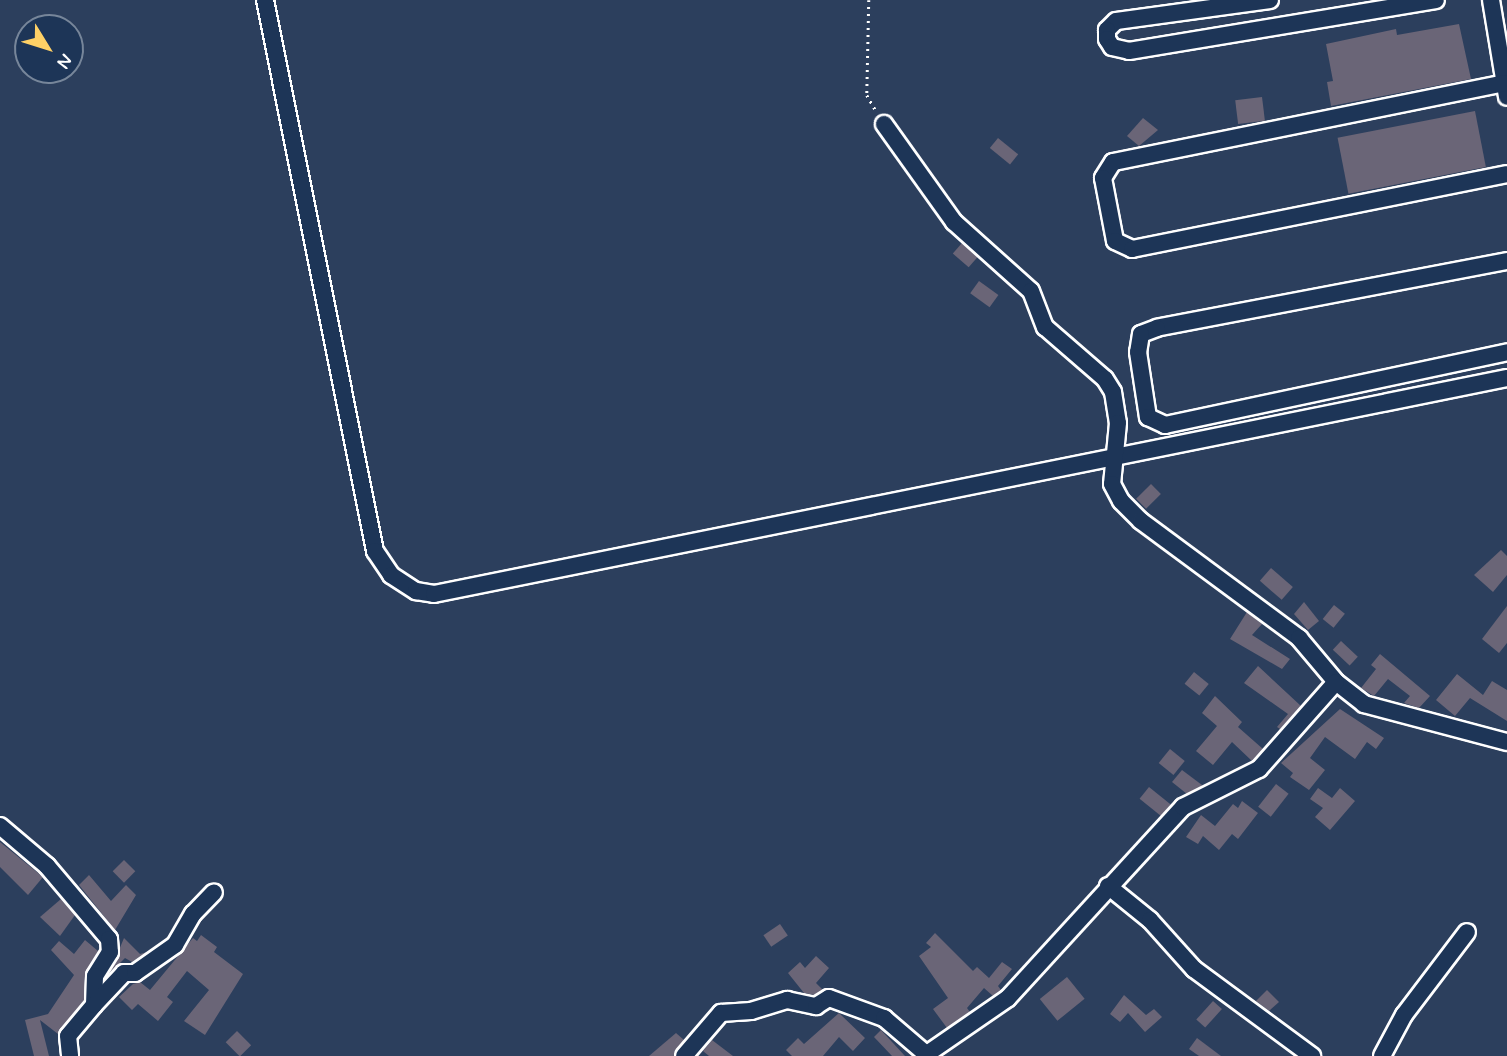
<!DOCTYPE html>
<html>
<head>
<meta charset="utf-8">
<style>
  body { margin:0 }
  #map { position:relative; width:1507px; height:1056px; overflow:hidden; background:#2c3f5d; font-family:Mynerve,sans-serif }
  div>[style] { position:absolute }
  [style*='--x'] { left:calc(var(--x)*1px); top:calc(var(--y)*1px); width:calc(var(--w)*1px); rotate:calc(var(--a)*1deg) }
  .building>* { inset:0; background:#6a6577; transform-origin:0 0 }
  .path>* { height:2.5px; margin-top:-1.25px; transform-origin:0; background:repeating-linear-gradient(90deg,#fff 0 2px,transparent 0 7px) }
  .roads { filter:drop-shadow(2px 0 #fff) drop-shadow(-2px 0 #fff) drop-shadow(0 2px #fff) drop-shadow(0 -2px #fff) }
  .minor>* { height:16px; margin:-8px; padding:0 8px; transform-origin:8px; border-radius:8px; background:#1d3557 }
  span { translate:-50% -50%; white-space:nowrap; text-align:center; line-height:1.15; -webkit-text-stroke:7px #1d3557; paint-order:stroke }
  .north { position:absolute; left:14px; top:14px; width:70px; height:70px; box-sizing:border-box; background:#1d3557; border:2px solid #77869a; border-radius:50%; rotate:128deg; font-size:19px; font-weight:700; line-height:28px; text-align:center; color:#fff }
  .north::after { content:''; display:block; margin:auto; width:24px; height:32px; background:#ffd166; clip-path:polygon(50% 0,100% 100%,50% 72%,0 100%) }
</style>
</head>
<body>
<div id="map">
  <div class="building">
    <div style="clip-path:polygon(1459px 24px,1471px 79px,1331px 106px,1327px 82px,1333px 81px,1326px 44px,1396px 29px,1397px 35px)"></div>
    <div style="left:1262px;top:97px;width:24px;height:27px;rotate:83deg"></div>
    <div style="left:1475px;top:111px;width:57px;height:140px;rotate:79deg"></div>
    <div style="clip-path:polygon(1143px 118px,1158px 130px,1139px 146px,1127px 136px)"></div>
    <div style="left:998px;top:138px;width:26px;height:13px;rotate:39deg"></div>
    <div style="left:962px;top:243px;width:21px;height:14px;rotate:41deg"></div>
    <div style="left:979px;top:281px;width:24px;height:15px;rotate:36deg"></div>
    <div style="left:1151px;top:484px;width:14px;height:21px;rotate:45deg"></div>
    <div style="clip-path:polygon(1501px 550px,1507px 556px,1507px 575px,1493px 592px,1474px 575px)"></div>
    <div style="left:1271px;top:568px;width:29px;height:17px;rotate:41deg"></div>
    <div style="clip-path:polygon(1304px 602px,1319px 621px,1308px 630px,1294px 614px)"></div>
    <div style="left:1334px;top:605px;width:14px;height:18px;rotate:39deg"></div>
    <div style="clip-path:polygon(1507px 606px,1507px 643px,1499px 653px,1482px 639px)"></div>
    <div style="clip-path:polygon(1247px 612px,1262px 624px,1252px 635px,1290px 659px,1282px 669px,1230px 639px)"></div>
    <div style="left:1341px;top:641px;width:23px;height:12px;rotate:43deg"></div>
    <div style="clip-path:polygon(1380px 654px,1430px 696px,1419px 708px,1404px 703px,1410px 696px,1388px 679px,1374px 696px,1361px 688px,1376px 669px,1371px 665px)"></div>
    <div style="clip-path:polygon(1258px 666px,1301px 706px,1280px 729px,1277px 727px,1288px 714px,1244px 683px)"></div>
    <div style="left:1194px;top:672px;width:19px;height:15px;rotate:39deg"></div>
    <div style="clip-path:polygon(1457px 674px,1483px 695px,1492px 681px,1507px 690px,1507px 721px,1470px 698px,1455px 716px,1436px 700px)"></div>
    <div style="clip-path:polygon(1215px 696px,1242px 722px,1238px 727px,1263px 749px,1252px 761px,1232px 742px,1213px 765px,1196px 751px,1217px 726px,1202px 713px)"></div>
    <div style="clip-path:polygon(1340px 709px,1384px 738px,1376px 749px,1367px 742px,1355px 759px,1325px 737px,1310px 758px,1325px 770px,1309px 790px,1290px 777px,1293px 773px,1281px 763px)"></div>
    <div style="left:1170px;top:749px;width:19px;height:18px;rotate:39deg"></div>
    <div style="clip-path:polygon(1182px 770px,1202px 785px,1201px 787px,1187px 794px,1172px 782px)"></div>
    <div style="left:1276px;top:784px;width:16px;height:29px;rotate:38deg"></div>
    <div style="left:1149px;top:787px;width:28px;height:15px;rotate:39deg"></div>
    <div style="clip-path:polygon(1318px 788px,1332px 798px,1340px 788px,1355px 801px,1330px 830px,1315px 817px,1323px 808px,1310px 799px)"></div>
    <div style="clip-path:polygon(1242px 801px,1258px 813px,1238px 839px,1232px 834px,1219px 850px,1203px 836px,1198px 844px,1186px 837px,1201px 815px,1215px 826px,1233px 804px,1238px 808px)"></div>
    <div style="clip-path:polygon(0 842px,43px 877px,28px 895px,0 867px)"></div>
    <div style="left:124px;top:860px;width:16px;height:16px;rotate:45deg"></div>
    <div style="clip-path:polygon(89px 875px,111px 901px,126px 885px,136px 895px,115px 930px,79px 885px)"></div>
    <div style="clip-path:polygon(61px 899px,75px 915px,60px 936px,40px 917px)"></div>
    <div style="left:780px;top:924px;width:14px;height:20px;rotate:56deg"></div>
    <div style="clip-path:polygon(935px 933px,973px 971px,977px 967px,989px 978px,1002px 962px,1012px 969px,998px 986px,1001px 990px,993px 996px,984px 988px,967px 1008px,970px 1012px,947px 1028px,933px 1009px,948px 998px,919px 956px,931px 947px,926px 943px)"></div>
    <div style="clip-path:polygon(201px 935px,217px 947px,214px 952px,243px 974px,205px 1035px,184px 1021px,209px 990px,187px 971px,167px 997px,173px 1002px,158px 1021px,138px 1004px,132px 1010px,119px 997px,133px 984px,140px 982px,150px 990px,193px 938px,197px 941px)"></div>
    <div style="clip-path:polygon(124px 938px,140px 954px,147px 952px,132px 962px,125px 958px,109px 974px)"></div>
    <div style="clip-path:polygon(85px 940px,98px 951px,85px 975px,84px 1001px,58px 1034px,40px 1020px,49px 1056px,34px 1056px,25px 1020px,48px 1014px,74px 975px,51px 950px,59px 941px,74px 954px)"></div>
    <div style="clip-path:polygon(816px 956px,829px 968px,816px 983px,823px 990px,814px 995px,804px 993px,788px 973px,800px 962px,805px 968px)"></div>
    <div style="left:1067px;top:977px;width:28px;height:35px;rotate:51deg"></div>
    <div style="clip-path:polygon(1267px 990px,1279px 1002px,1269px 1011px,1256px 1001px)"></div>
    <div style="clip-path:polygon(1124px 995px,1146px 1015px,1154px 1009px,1162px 1017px,1145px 1032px,1128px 1013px,1120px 1022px,1110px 1014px)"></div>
    <div style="left:1213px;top:1001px;width:12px;height:25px;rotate:42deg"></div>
    <div style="clip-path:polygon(839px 1013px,865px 1038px,853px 1051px,839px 1037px,823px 1056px,792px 1056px,786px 1050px,798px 1038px,804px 1044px)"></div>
    <div style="clip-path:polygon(881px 1030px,905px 1056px,892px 1056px,874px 1037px)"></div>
    <div style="left:237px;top:1031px;width:20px;height:16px;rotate:45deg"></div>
    <div style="clip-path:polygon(676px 1033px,684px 1040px,674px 1056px,649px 1056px)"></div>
    <div style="clip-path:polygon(1197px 1038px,1221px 1056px,1199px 1056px,1189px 1049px)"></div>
    <div style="clip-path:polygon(712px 1040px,733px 1056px,709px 1056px,703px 1051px)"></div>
  </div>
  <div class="path">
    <div style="--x:869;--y:0;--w:95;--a:91.2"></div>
    <div style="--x:867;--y:95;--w:20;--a:60"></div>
  </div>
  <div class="roads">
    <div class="minor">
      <div style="--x:265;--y:0;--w:562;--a:78.71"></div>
      <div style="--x:375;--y:551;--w:29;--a:56"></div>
      <div style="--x:391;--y:575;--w:30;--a:33"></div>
      <div style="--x:416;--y:591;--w:18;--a:9"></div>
      <div style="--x:434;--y:594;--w:1095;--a:-11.38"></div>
      <div style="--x:1270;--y:0;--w:155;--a:172.2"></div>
      <div style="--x:1116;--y:21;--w:13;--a:135"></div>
      <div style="--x:1107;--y:30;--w:9;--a:90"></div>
      <div style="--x:1107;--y:39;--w:9;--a:58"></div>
      <div style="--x:1112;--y:47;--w:17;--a:13"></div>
      <div style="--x:1129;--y:51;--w:311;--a:-9.4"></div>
      <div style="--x:1491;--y:0;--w:98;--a:80.6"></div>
      <div style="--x:1505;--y:83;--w:400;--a:168.6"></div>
      <div style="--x:1113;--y:162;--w:19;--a:122"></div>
      <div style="--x:1103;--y:178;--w:64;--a:79.2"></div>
      <div style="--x:1115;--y:241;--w:19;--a:25"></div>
      <div style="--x:1132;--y:249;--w:382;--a:-11.3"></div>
      <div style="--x:884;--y:124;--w:120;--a:54.5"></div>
      <div style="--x:954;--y:222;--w:103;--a:41.9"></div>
      <div style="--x:1031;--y:291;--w:39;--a:69"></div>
      <div style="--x:1045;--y:327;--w:79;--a:40.9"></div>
      <div style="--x:1105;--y:379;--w:15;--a:58"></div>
      <div style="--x:1113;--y:392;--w:31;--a:81"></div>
      <div style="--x:1118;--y:423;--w:61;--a:95.6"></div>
      <div style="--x:1112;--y:484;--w:19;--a:62"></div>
      <div style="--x:1121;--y:501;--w:28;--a:45"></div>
      <div style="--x:1141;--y:521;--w:197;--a:36.5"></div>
      <div style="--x:1299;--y:638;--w:57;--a:49.9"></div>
      <div style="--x:1336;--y:682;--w:36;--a:38"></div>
      <div style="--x:1364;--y:704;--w:148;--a:14.9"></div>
      <div style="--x:1507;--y:261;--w:356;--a:169.2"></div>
      <div style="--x:1157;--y:328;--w:17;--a:159"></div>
      <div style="--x:1141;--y:334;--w:18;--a:99"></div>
      <div style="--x:1138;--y:352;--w:66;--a:81.3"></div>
      <div style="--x:1148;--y:417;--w:19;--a:25"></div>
      <div style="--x:1165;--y:425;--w:350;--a:-12"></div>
      <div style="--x:0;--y:826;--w:62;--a:40.4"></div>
      <div style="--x:47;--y:866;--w:96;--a:49.7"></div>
      <div style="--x:109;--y:939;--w:13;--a:86"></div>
      <div style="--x:110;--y:952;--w:28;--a:122"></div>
      <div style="--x:95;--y:976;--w:29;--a:92"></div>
      <div style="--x:94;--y:1005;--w:40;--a:130"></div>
      <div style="--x:68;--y:1036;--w:20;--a:84"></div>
      <div style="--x:1108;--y:886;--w:54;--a:39"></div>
      <div style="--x:1150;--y:920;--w:66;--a:48.1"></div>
      <div style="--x:1194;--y:969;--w:147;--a:36.4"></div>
      <div style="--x:94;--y:1005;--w:44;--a:-46.8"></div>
      <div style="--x:124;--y:973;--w:11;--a:0"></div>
      <div style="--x:135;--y:973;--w:49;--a:-35"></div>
      <div style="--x:175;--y:945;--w:36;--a:-60"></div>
      <div style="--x:193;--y:914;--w:30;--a:-46"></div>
      <div style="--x:684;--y:1056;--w:57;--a:-49.3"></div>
      <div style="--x:721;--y:1013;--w:30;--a:-4"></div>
      <div style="--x:751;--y:1011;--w:38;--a:-17"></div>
      <div style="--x:787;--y:1000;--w:30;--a:12"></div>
      <div style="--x:816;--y:1006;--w:15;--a:-32"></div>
      <div style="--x:829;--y:998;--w:59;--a:20"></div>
      <div style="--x:884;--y:1018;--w:55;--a:40.6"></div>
      <div style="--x:924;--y:1056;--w:102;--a:-34.6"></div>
      <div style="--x:1008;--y:998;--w:259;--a:-47.5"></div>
      <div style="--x:1183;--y:807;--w:85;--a:-26.6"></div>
      <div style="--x:1259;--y:769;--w:116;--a:-48.5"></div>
      <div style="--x:1382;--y:1056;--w:47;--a:-61.8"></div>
      <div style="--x:1404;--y:1015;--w:104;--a:-52.8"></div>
    </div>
  </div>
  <div class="north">N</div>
</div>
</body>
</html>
